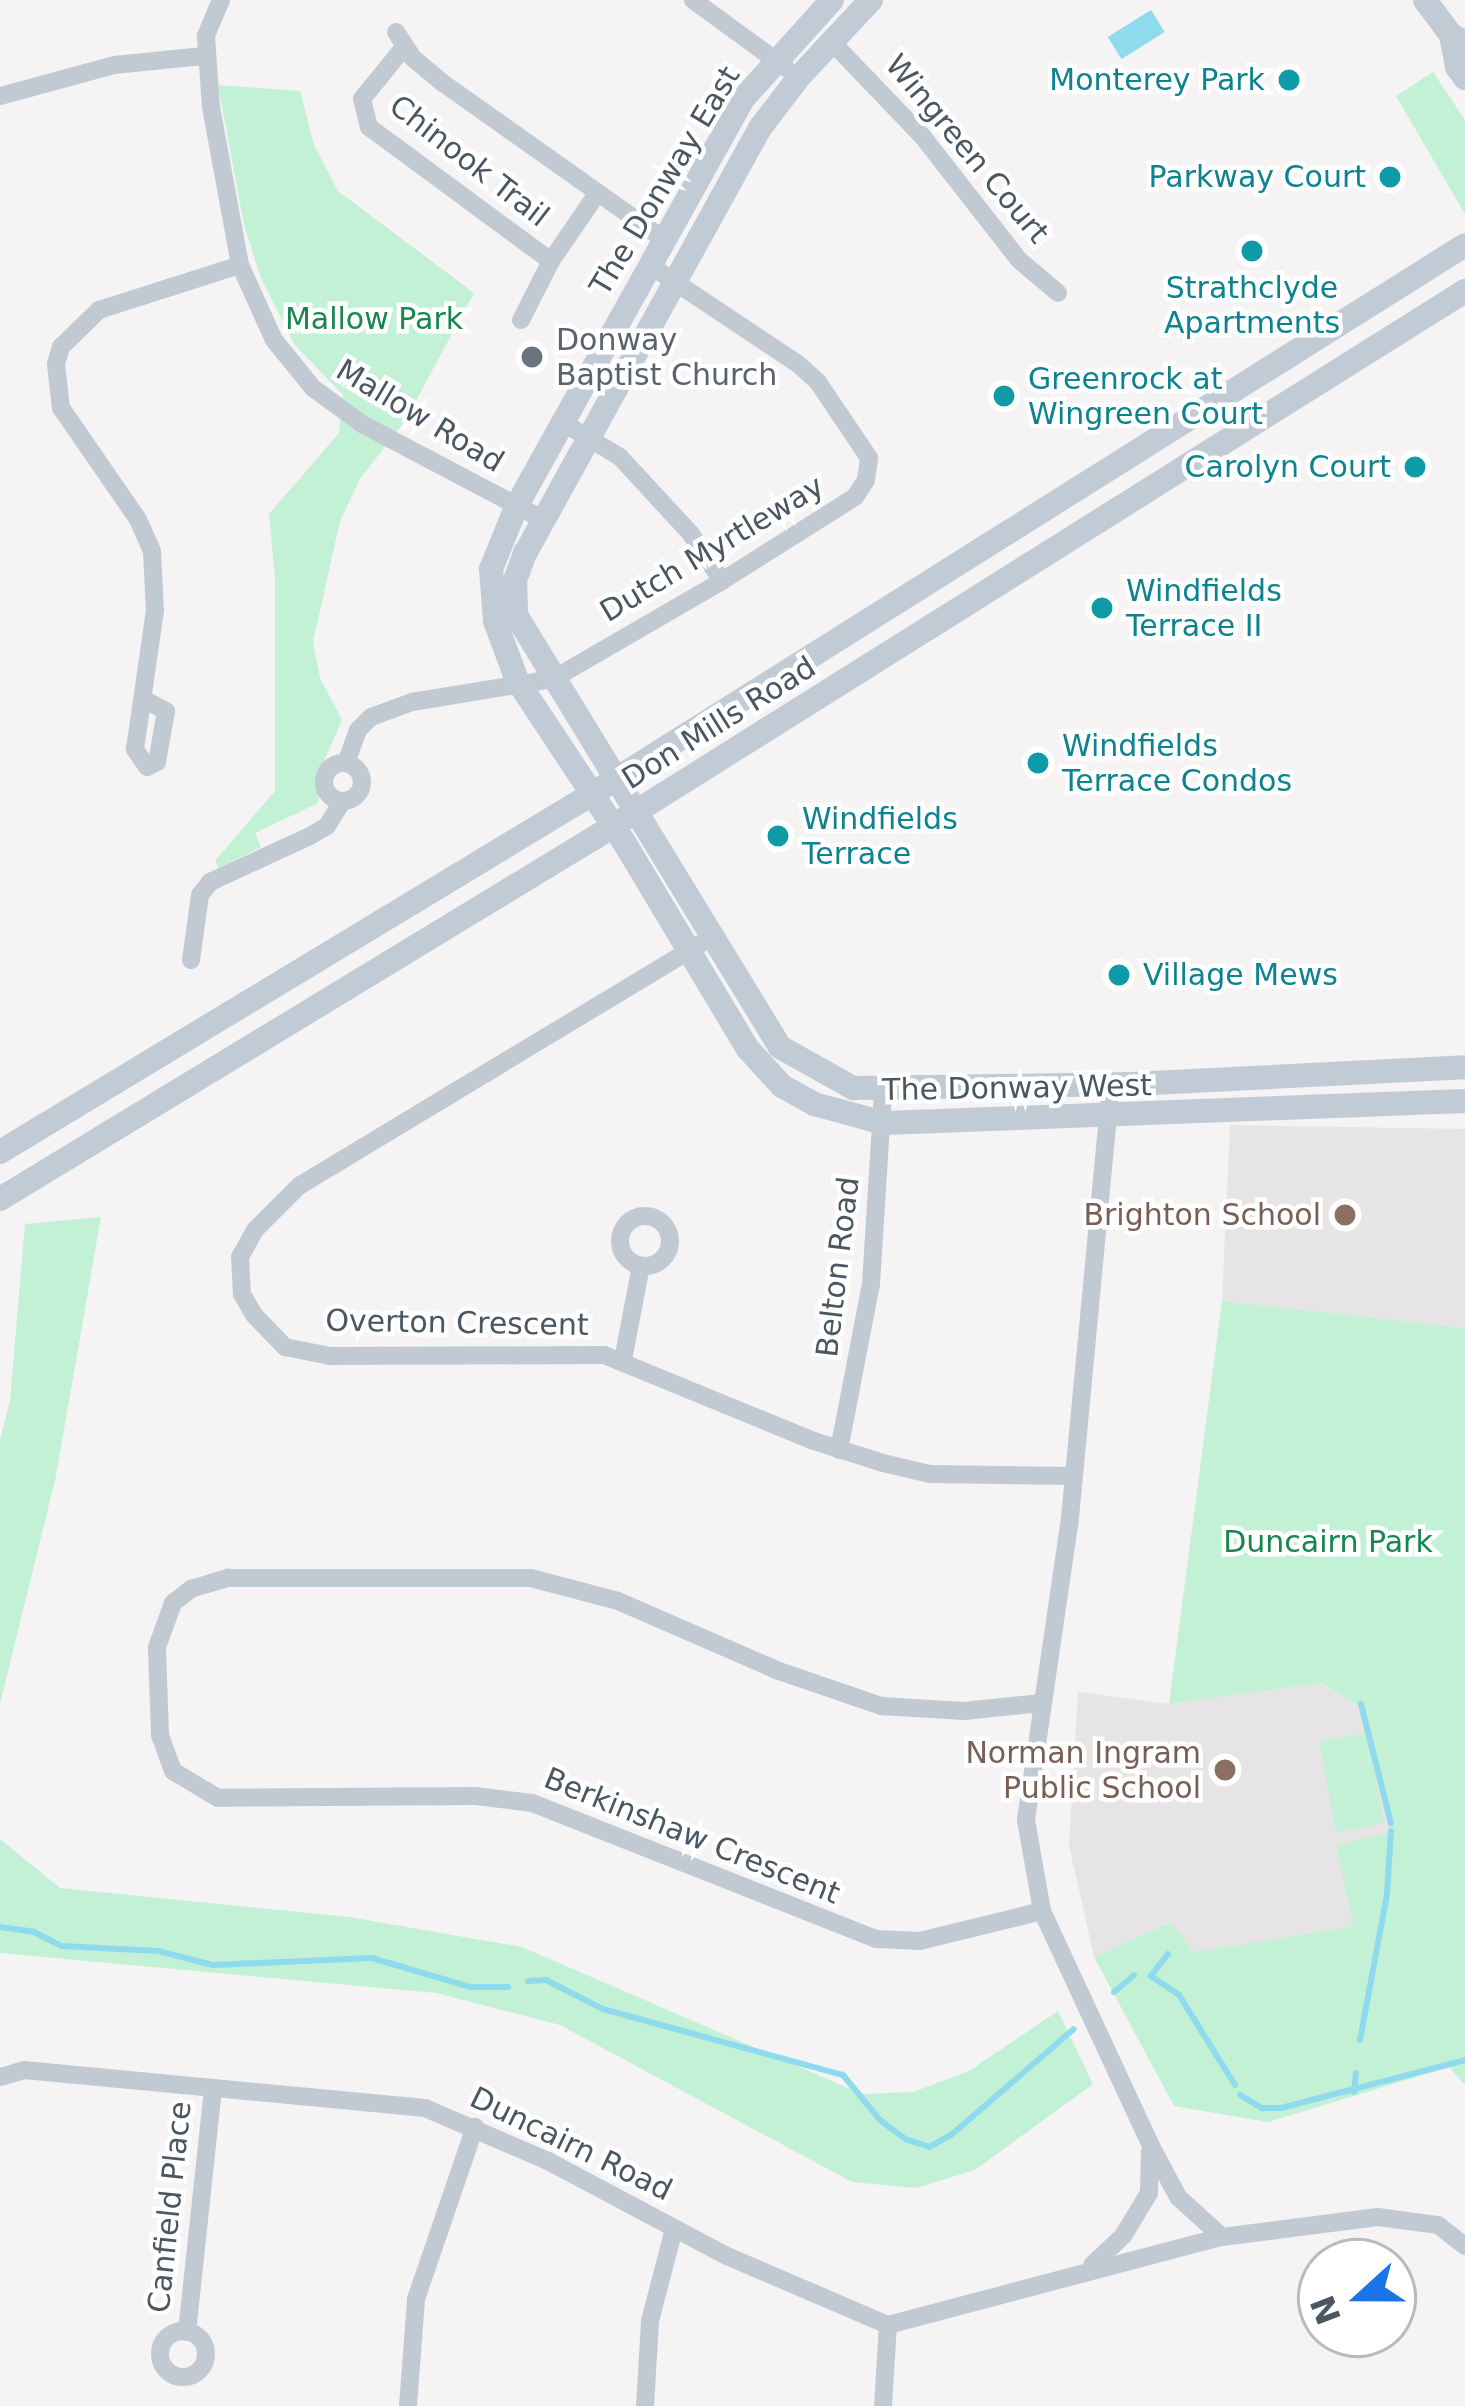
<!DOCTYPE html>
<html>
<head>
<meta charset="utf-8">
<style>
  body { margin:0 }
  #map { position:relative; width:1465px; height:2406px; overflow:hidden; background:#f5f3f3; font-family:"DejaVu Sans",sans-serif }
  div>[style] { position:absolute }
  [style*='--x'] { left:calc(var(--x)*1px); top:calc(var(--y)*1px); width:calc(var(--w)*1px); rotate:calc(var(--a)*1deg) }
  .education>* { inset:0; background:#e6e4e5 }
  .green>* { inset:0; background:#c3f1d5 }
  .water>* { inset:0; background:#90daee; transform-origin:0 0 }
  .stream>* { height:6px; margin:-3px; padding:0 3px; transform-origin:3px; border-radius:3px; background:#90daee }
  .street>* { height:18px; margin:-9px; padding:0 9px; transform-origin:9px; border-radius:9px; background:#c1cad2 }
  .street>.ring { margin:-9px; padding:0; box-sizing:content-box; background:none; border:18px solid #c1cad2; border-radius:50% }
  .secondary>* { height:24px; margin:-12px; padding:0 12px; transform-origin:12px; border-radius:12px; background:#c1cbd6 }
  .dots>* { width:33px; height:33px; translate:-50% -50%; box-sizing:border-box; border:6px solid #fff; border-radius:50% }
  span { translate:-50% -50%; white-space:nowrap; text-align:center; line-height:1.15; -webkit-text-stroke:9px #fff; paint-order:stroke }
  .culture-label { font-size:30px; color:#0d838f }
  .right { translate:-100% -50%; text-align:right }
  .left { translate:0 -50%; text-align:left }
  .street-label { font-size:30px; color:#4a5661 }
  .park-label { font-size:30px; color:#17864f }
  .worship-label { font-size:30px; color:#5b616d }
  .education-label { font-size:30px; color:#785e54 }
  .north { position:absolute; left:1297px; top:2238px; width:120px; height:120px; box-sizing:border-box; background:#fff; border:3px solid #b7bbc0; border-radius:50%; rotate:249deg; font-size:33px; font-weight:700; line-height:48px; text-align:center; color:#4a5661 }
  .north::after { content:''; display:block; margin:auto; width:42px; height:54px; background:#1a73e8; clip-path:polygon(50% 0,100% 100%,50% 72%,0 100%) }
</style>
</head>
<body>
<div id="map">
  <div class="education">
    <div style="clip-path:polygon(1230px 1125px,1465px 1129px,1465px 1328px,1222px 1301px)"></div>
    <div style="clip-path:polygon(1320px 1683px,1362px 1707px,1392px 1833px,1354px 1926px,1194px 1952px,1170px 1922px,1094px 1957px,1069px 1846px,1078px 1692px,1169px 1704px)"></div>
  </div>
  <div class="green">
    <div style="clip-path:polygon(1433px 72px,1465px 120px,1465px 214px,1396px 96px)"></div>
    <div style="clip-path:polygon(218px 85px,300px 91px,314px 145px,338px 191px,474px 293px,405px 421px,360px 479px,340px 521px,313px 642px,320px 678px,342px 720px,322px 766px,318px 803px,255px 833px,261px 847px,219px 868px,215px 861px,275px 791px,275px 578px,269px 514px,339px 433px,343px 395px,294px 344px,261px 278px,244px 225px)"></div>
    <div style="clip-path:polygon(101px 1217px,56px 1476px,0 1704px,0 1440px,10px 1401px,25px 1224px)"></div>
    <div style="clip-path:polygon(1222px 1301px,1465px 1328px,1465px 2085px,1449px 2067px,1268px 2122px,1174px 2106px,1094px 1957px,1171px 1922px,1194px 1952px,1354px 1926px,1336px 1846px,1391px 1832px,1370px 1748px,1384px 1823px,1336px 1832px,1319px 1742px,1368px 1733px,1361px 1707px,1321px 1683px,1169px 1704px)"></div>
    <div style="clip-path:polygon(0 1839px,60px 1888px,349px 1917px,522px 1947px,862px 2094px,913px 2092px,969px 2071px,1058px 2011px,1093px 2084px,975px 2170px,916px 2188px,852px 2182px,560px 2025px,436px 1993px,0 1953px)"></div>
  </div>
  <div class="water">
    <div style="left:1151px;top:10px;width:26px;height:51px;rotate:58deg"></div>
  </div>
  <div class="stream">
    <div style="--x:1361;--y:1704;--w:123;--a:75.9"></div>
    <div style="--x:0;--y:1927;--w:34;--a:8"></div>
    <div style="--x:34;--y:1932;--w:31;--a:27"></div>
    <div style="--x:62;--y:1946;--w:96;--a:3"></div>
    <div style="--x:158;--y:1951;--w:57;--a:14.3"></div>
    <div style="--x:213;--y:1965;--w:159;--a:-2.5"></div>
    <div style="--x:372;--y:1958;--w:102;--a:16.5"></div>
    <div style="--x:470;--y:1987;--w:38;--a:0"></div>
    <div style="--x:1168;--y:1954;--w:28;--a:128"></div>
    <div style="--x:1151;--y:1976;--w:34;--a:34"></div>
    <div style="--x:1179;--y:1995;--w:106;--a:58.1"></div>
    <div style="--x:528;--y:1981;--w:18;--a:-3"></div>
    <div style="--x:546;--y:1980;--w:64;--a:27"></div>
    <div style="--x:603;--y:2009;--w:249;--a:15.4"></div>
    <div style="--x:843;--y:2075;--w:58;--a:50.6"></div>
    <div style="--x:880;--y:2120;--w:31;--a:37"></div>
    <div style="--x:905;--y:2139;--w:25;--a:18"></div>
    <div style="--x:929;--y:2147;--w:25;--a:-29"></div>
    <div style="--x:951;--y:2135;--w:162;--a:-40.8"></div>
    <div style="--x:1114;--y:1992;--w:26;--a:-40"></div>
    <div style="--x:1360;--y:2040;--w:148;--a:-79.5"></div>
    <div style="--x:1387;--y:1894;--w:63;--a:-86.4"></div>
    <div style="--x:1354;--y:2092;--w:19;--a:-84"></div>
    <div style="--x:1240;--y:2095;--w:26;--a:31"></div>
    <div style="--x:1262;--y:2108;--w:19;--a:0"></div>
    <div style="--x:1281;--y:2108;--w:190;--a:-14.6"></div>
  </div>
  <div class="street">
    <div style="--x:221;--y:0;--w:39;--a:113"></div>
    <div style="--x:206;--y:36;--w:71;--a:86"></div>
    <div style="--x:211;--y:107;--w:161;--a:79.6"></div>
    <div style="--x:240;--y:265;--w:82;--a:65.6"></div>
    <div style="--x:274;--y:340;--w:62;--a:50.9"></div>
    <div style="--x:313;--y:388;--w:61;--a:36.3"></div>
    <div style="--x:362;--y:424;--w:208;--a:27.8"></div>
    <div style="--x:693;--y:0;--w:115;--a:36.2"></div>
    <div style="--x:396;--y:32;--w:31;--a:57"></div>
    <div style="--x:413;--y:58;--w:39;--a:40"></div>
    <div style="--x:443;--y:83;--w:270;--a:35.3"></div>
    <div style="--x:831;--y:41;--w:133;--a:46.2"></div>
    <div style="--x:923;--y:137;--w:156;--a:52"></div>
    <div style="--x:1019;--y:260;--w:51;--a:40.2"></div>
    <div style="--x:405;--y:46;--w:68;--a:129.1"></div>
    <div style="--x:362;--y:99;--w:29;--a:76"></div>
    <div style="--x:369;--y:127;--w:226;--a:36.4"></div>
    <div style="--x:0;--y:96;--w:118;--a:-15.2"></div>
    <div style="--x:114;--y:65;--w:90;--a:-5.7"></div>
    <div style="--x:521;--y:320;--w:66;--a:-63"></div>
    <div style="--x:551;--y:261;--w:80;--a:-55.7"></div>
    <div style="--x:562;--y:422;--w:68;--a:31.1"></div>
    <div style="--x:620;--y:457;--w:105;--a:47.3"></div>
    <div style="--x:691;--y:534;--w:56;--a:56.6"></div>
    <div style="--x:145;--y:700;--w:24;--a:28"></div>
    <div style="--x:166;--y:711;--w:52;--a:100"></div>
    <div style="--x:157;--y:762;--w:11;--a:153"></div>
    <div style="--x:147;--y:767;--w:22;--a:-124"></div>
    <div style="--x:135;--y:749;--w:139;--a:-81.8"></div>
    <div style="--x:155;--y:611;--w:60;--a:-92.9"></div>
    <div style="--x:152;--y:551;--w:36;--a:-114"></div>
    <div style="--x:137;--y:518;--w:134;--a:-124.6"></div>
    <div style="--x:61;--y:408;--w:44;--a:-96.5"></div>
    <div style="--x:56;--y:364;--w:18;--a:-74"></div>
    <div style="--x:61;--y:347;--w:53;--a:-44.2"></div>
    <div style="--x:99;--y:310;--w:148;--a:-17.7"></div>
    <div style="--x:346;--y:763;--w:35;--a:-70"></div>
    <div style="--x:358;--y:730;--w:18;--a:-45"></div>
    <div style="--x:371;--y:717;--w:44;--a:-20.1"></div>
    <div style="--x:412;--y:702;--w:143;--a:-9.3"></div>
    <div style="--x:553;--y:679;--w:195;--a:-30.1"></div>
    <div style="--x:722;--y:581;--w:157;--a:-32.3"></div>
    <div style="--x:855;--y:497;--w:20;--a:-57"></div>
    <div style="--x:866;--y:480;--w:22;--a:-82"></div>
    <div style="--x:869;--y:458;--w:92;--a:-123.9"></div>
    <div style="--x:818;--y:382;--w:27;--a:-138"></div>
    <div style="--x:798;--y:364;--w:180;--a:-146.3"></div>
    <div class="ring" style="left:324px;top:763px;width:20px;height:20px"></div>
    <div style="--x:700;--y:944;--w:467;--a:148.9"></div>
    <div style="--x:300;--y:1185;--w:64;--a:135"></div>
    <div style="--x:255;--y:1230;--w:31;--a:119"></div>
    <div style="--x:240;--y:1257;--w:37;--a:87"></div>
    <div style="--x:242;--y:1294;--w:24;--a:60"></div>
    <div style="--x:254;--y:1315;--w:45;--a:45.9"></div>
    <div style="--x:285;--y:1347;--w:46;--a:11.3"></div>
    <div style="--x:330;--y:1356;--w:274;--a:-0.2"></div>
    <div style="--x:604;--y:1355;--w:227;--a:22.3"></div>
    <div style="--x:814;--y:1441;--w:72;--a:17.7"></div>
    <div style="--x:883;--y:1463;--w:48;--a:13.2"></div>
    <div style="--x:930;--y:1474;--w:141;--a:0.8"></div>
    <div style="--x:191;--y:960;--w:66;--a:-82.1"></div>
    <div style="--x:200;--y:895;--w:16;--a:-52"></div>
    <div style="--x:210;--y:882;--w:108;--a:-24.7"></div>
    <div style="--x:308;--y:837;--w:22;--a:-30"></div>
    <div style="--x:327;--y:826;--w:28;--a:-58"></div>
    <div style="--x:1111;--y:1084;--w:443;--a:95.4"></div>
    <div style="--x:1069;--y:1525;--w:298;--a:98.3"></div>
    <div style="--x:1026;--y:1820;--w:92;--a:80"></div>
    <div style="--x:1042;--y:1911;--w:259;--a:65.1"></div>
    <div style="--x:1151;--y:2146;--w:58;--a:62.1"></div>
    <div style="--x:1178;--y:2197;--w:59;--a:42.3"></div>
    <div class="ring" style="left:620px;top:1216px;width:32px;height:32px"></div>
    <div style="--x:623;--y:1360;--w:96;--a:-79.2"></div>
    <div style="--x:839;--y:1450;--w:169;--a:-79.1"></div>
    <div style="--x:871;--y:1284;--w:193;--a:-86.4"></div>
    <div style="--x:1042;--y:1911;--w:126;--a:166.2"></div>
    <div style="--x:920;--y:1941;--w:44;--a:-177.4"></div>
    <div style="--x:876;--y:1939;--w:370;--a:-158.4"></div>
    <div style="--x:532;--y:1803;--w:56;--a:-172.9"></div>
    <div style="--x:476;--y:1796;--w:258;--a:179.6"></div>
    <div style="--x:218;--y:1798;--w:52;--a:-149"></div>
    <div style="--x:173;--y:1771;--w:38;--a:-110"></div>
    <div style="--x:160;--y:1735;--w:88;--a:-92"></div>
    <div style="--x:157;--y:1647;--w:47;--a:-70"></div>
    <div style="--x:173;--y:1603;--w:23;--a:-38"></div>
    <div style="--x:191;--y:1589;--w:39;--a:-17"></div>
    <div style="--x:228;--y:1578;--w:303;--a:0"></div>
    <div style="--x:531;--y:1578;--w:90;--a:14.8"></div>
    <div style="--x:618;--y:1601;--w:176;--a:23.5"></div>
    <div style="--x:779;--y:1671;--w:108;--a:18.9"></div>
    <div style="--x:881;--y:1706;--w:83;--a:3.4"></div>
    <div style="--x:964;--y:1711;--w:78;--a:-5.9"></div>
    <div style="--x:0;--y:2077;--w:25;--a:-16"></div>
    <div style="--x:24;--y:2070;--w:403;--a:5.4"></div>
    <div style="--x:425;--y:2108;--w:134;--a:23.3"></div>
    <div style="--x:548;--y:2161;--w:203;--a:28"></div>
    <div style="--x:727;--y:2256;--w:175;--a:23.2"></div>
    <div style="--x:888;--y:2325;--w:345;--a:-14.8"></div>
    <div style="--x:1222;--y:2237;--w:157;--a:-7.3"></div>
    <div style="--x:1378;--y:2217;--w:61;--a:7.6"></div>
    <div style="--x:1438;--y:2225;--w:34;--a:38"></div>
    <div style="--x:1092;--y:2265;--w:42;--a:-43.1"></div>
    <div style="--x:1123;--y:2236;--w:50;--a:-58.8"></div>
    <div style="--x:1149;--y:2193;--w:42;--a:-88.6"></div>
    <div class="ring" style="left:160px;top:2331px;width:28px;height:28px"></div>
    <div style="--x:187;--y:2332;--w:244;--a:-83.9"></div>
    <div style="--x:408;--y:2406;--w:107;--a:-85.7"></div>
    <div style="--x:416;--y:2299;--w:182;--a:-71.1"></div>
    <div style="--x:645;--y:2406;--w:85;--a:-86.6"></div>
    <div style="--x:650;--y:2321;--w:95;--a:-75.4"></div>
    <div style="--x:883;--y:2406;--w:81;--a:-86.5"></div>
  </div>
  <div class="secondary">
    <div style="--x:832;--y:0;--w:133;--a:132"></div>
    <div style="--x:743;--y:99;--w:465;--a:119.1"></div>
    <div style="--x:517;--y:505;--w:69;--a:112.1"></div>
    <div style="--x:491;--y:569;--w:52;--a:85.6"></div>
    <div style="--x:495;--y:621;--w:63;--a:69.6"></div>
    <div style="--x:517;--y:680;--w:194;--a:56.6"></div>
    <div style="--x:624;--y:842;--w:241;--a:59.1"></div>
    <div style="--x:748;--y:1049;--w:50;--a:47.4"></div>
    <div style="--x:782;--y:1086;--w:37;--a:29"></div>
    <div style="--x:814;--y:1104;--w:73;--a:15.2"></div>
    <div style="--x:884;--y:1123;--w:581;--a:-2.17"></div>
    <div style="--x:871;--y:0;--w:105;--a:133.1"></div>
    <div style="--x:799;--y:77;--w:64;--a:127.4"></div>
    <div style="--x:760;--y:128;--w:486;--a:118.9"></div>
    <div style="--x:525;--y:553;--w:30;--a:110"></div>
    <div style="--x:515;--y:581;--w:34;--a:88"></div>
    <div style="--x:516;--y:615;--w:506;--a:58.57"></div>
    <div style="--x:780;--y:1047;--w:84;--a:29.3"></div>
    <div style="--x:853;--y:1088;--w:279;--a:-0.8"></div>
    <div style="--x:1132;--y:1084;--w:333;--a:-2.9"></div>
    <div style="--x:1425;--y:0;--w:44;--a:53.4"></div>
    <div style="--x:1451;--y:35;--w:16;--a:27"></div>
    <div style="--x:1451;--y:35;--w:33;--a:79"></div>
    <div style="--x:1457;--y:67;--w:14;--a:54"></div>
    <div style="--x:0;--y:1152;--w:692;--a:-31.16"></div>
    <div style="--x:592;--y:794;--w:1031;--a:-32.16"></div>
    <div style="--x:0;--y:1199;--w:695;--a:-31.29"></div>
    <div style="--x:594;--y:838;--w:1029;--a:-32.13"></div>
  </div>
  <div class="dots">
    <div style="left:1289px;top:80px;background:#0f9aa8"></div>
    <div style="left:1390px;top:177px;background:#0f9aa8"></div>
    <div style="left:1252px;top:251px;background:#0f9aa8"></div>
    <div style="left:532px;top:357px;background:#6b7280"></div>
    <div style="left:1004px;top:396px;background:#0f9aa8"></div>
    <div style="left:1415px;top:467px;background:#0f9aa8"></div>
    <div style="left:1102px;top:608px;background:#0f9aa8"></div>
    <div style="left:1038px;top:763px;background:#0f9aa8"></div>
    <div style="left:778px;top:836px;background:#0f9aa8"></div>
    <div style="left:1119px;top:975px;background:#0f9aa8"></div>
    <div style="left:1345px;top:1215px;background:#8d6e63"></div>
    <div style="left:1225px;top:1770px;background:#8d6e63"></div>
  </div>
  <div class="culture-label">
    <span class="right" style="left:1265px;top:80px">Monterey Park</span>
    <span class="right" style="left:1366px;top:177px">Parkway Court</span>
    <span style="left:1252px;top:305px">Strathclyde<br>Apartments</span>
    <span class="left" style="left:1028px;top:396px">Greenrock at<br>Wingreen Court</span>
    <span class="right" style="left:1391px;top:467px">Carolyn Court</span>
    <span class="left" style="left:1126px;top:608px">Windfields<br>Terrace II</span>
    <span class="left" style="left:1062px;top:763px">Windfields<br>Terrace Condos</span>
    <span class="left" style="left:802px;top:836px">Windfields<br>Terrace</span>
    <span class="left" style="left:1143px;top:975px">Village Mews</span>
  </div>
  <div class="street-label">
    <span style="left:967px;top:149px;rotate:50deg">Wingreen Court</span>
    <span style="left:469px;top:161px;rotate:38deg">Chinook Trail</span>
    <span style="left:665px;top:181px;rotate:-59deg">The Donway East</span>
    <span style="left:420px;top:416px;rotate:31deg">Mallow Road</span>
    <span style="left:712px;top:549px;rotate:-31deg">Dutch Myrtleway</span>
    <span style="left:719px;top:723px;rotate:-32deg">Don Mills Road</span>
    <span style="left:1017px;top:1088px;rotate:-1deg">The Donway West</span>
    <span style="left:838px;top:1267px;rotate:-83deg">Belton Road</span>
    <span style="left:457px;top:1323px;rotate:1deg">Overton Crescent</span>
    <span style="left:692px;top:1836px;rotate:22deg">Berkinshaw Crescent</span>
    <span style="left:571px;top:2144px;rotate:26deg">Duncairn Road</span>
    <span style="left:170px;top:2207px;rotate:-84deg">Canfield Place</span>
  </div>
  <div class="park-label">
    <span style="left:374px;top:319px">Mallow Park</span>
    <span style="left:1328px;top:1542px">Duncairn Park</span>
  </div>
  <div class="worship-label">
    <span class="left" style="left:556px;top:357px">Donway<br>Baptist Church</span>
  </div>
  <div class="education-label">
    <span class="right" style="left:1321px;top:1215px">Brighton School</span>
    <span class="right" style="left:1201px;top:1770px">Norman Ingram<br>Public School</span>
  </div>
  <div class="north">N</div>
</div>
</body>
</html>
